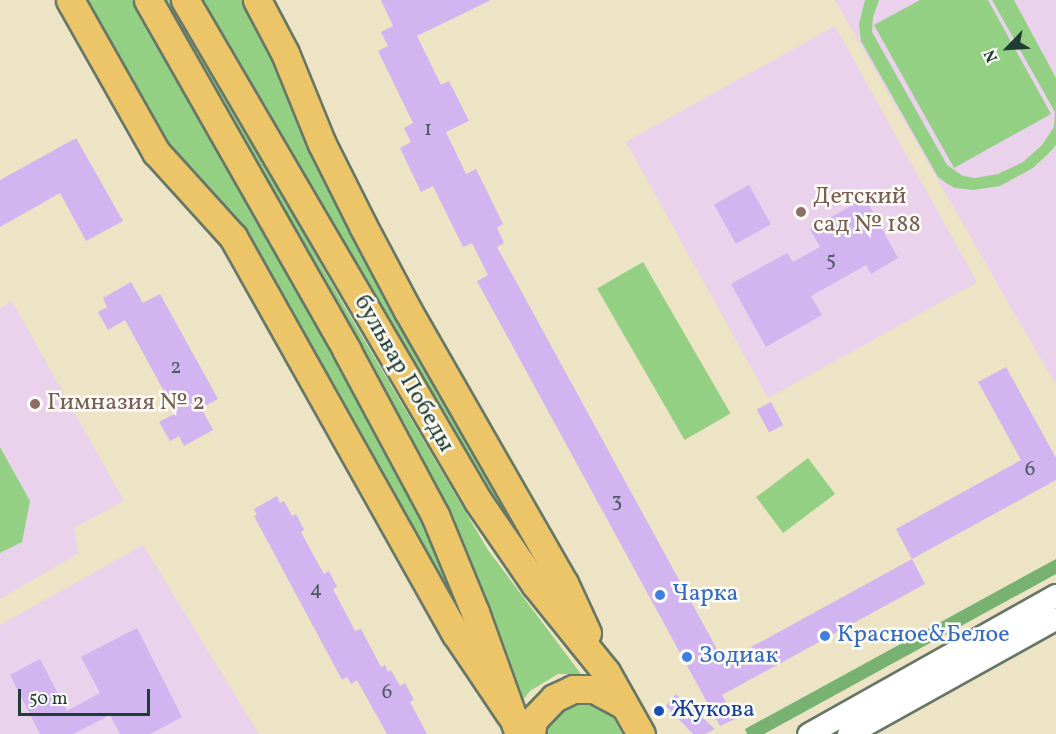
<!DOCTYPE html>
<html>
<head>
<meta charset="utf-8">
<style>
  body { margin:0 }
  #map { position:relative; width:1056px; height:734px; overflow:hidden; background:#ece4c5; font-family:Vollkorn,serif }
  div>[style] { position:absolute }
  [style*='--x'] { left:calc(var(--x)*1px); top:calc(var(--y)*1px); width:calc(var(--w)*1px); rotate:calc(var(--a)*1deg) }
  .built>* { inset:0; background:#ead1ec; transform-origin:0 0 }
  .green>* { inset:0; background:#94d084; transform-origin:0 0 }
  .forest>* { inset:0; background:#77b272 }
  .building>* { inset:0; background:#d1b4f0; transform-origin:0 0 }
  .roads { filter:drop-shadow(2px 0 #677767) drop-shadow(-2px 0 #677767) drop-shadow(0 2px #677767) drop-shadow(0 -2px #677767) }
  .tertiary>* { height:21px; margin:-10.5px; padding:0 10.5px; transform-origin:10.5px; border-radius:10.5px; background:#fff }
  .primary>* { height:27px; margin:-13.5px; padding:0 13.5px; transform-origin:13.5px; border-radius:13.5px; background:#ecc569 }
  .dots>* { width:16px; height:16px; translate:-50% -50%; box-sizing:border-box; border:3px solid #fdfcf7; border-radius:50% }
  span { translate:-50% -50%; white-space:nowrap; text-align:center; line-height:1.15; -webkit-text-stroke:5px #fdfcf7; paint-order:stroke }
  .number-label { font-size:21px; color:#4c5b63 }
  .number-label span { -webkit-text-stroke-width:0 }
  .education-label { font-size:24px; color:#785e54 }
  .left { translate:0 -50%; text-align:left }
  .street-label { font-size:24px; color:#1f3d34 }
  .shop-label { font-size:24px; color:#366cbe }
  .transit-label { font-size:24px; color:#164399 }
  .north { position:absolute; left:978px; top:18px; width:60px; height:60px; -webkit-text-stroke:4px #fdfcf7; paint-order:stroke; rotate:245deg; font-size:16px; font-weight:700; line-height:24px; text-align:center; color:#1f3d34 }
  .north::after { content:''; display:block; margin:auto; width:21px; height:27px; background:#1f3d34; clip-path:polygon(50% 0,100% 100%,50% 72%,0 100%) }
  .scale { position:absolute; left:18px; top:689px; width:132px; height:27px; box-sizing:border-box; border:3px solid #1f3d34; border-top:0; padding-left:8px; font-size:18px; line-height:21px; white-space:nowrap; color:#1f3d34; -webkit-text-stroke:4px #fdfcf7; paint-order:stroke }
</style>
</head>
<body>
<div id="map">
  <div class="built">
    <div style="clip-path:polygon(835px 0,1056px 0,1056px 385px,1017px 318px)"></div>
    <div style="left:835px;top:26px;width:293px;height:239px;rotate:61deg"></div>
    <div style="clip-path:polygon(12px 301px,124px 501px,74px 528px,79px 553px,0 599px,0 308px)"></div>
    <div style="clip-path:polygon(143px 545px,259px 734px,0 734px,0 625px)"></div>
  </div>
  <div class="green">
    <div style="clip-path:polygon(84px 0,132px 0,386px 446px,438px 552px,455px 597px,454px 604px,176px 159px)"></div>
    <div style="clip-path:polygon(159px 0,172px 0,346px 309px,488px 550px,581px 674px,558px 674px,530px 691px,518px 706px)"></div>
    <div style="clip-path:polygon(203px 0,244px 0,548px 580px,487px 495px)"></div>
    <div style="clip-path:polygon(865px 0,879px 0,873px 17px,872px 32px,947px 165px,963px 176px,975px 178px,998px 174px,1023px 162px,1042px 145px,1054px 127px,1055px 112px,992px 0,1014px 0,1056px 78px,1056px 145px,1050px 152px,1033px 168px,1000px 186px,973px 190px,955px 188px,946px 183px,938px 177px,861px 41px,859px 24px)"></div>
    <div style="clip-path:polygon(920px 0,988px 0,1051px 114px,954px 168px,874px 25px)"></div>
    <div style="left:643px;top:262px;width:175px;height:53px;rotate:60deg"></div>
    <div style="clip-path:polygon(0 447px,30px 501px,22px 542px,0 553px)"></div>
    <div style="left:808px;top:458px;width:45px;height:65px;rotate:53deg"></div>
    <div style="clip-path:polygon(583px 703px,598px 707px,613px 717px,622px 734px,544px 734px,549px 721px,564px 707px)"></div>
  </div>
  <div class="forest">
    <div style="clip-path:polygon(1056px 559px,1056px 574px,764px 734px,747px 734px,745px 729px)"></div>
  </div>
  <div class="building">
    <div style="clip-path:polygon(381px 0,491px 0,417px 36px,441px 85px,449px 81px,469px 121px,446px 132px,466px 174px,476px 169px,503px 224px,497px 228px,504px 243px,497px 247px,724px 662px,912px 559px,925px 584px,722px 695px,735px 719px,720px 726px,477px 281px,488px 275px,472px 243px,463px 247px,433px 186px,421px 192px,400px 148px,411px 142px,404px 128px,413px 123px,378px 51px,388px 46px,381px 32px,393px 26px)"></div>
    <div style="clip-path:polygon(76px 138px,123px 221px,86px 241px,60px 193px,0 227px,0 180px)"></div>
    <div style="left:749px;top:185px;width:45px;height:40px;rotate:61deg"></div>
    <div style="clip-path:polygon(865px 198px,898px 258px,871px 274px,866px 265px,811px 296px,822px 315px,766px 347px,731px 284px,787px 253px,793px 262px,820px 247px,810px 229px)"></div>
    <div style="clip-path:polygon(131px 282px,143px 303px,160px 294px,218px 399px,201px 408px,213px 430px,184px 446px,179px 436px,170px 441px,159px 422px,176px 413px,125px 320px,108px 330px,98px 312px,107px 307px,103px 298px)"></div>
    <div style="clip-path:polygon(1006px 367px,1056px 458px,1056px 480px,912px 559px,896px 529px,1021px 460px,978px 382px)"></div>
    <div style="left:771px;top:402px;width:26px;height:16px;rotate:62deg"></div>
    <div style="clip-path:polygon(277px 496px,280px 503px,284px 501px,292px 516px,296px 514px,304px 530px,301px 532px,315px 558px,324px 574px,329px 571px,337px 587px,333px 589px,355px 631px,361px 629px,381px 667px,385px 665px,388px 672px,391px 670px,400px 686px,405px 683px,414px 700px,410px 702px,427px 734px,387px 734px,357px 680px,351px 684px,347px 677px,342px 680px,254px 516px,257px 515px,254px 509px)"></div>
    <div style="clip-path:polygon(137px 628px,182px 717px,150px 734px,120px 734px,110px 715px,73px 734px,40px 734px,10px 675px,40px 659px,67px 711px,100px 693px,81px 657px)"></div>
    <div style="clip-path:polygon(676px 694px,715px 729px,705px 734px,693px 734px,666px 706px)"></div>
  </div>
  <div class="roads">
    <div class="tertiary">
      <div style="--x:808;--y:734;--w:284;--a:-29.3"></div>
      <div style="--x:848;--y:734;--w:238;--a:-29.1"></div>
    </div>
    <div class="primary">
      <div style="--x:70;--y:0;--w:175;--a:60.5"></div>
      <div style="--x:156;--y:152;--w:115;--a:47.8"></div>
      <div style="--x:233;--y:237;--w:455;--a:60.7"></div>
      <div style="--x:456;--y:634;--w:97;--a:56"></div>
      <div style="--x:148;--y:0;--w:403;--a:60.4"></div>
      <div style="--x:347;--y:351;--w:186;--a:61.8"></div>
      <div style="--x:435;--y:515;--w:105;--a:67.6"></div>
      <div style="--x:475;--y:612;--w:130;--a:70.2"></div>
      <div style="--x:185;--y:0;--w:580;--a:59.68"></div>
      <div style="--x:478;--y:501;--w:101;--a:55.5"></div>
      <div style="--x:535;--y:584;--w:113;--a:51.1"></div>
      <div style="--x:606;--y:672;--w:71;--a:60.6"></div>
      <div style="--x:257;--y:0;--w:60;--a:62.2"></div>
      <div style="--x:285;--y:53;--w:98;--a:67.9"></div>
      <div style="--x:322;--y:144;--w:92;--a:63.4"></div>
      <div style="--x:363;--y:226;--w:96;--a:62.1"></div>
      <div style="--x:408;--y:311;--w:314;--a:60.2"></div>
      <div style="--x:564;--y:583;--w:55;--a:65.3"></div>
      <div style="--x:531;--y:734;--w:14;--a:-82"></div>
      <div style="--x:533;--y:720;--w:30;--a:-46"></div>
      <div style="--x:554;--y:698;--w:21;--a:-25"></div>
      <div style="--x:573;--y:689;--w:21;--a:0"></div>
      <div style="--x:594;--y:689;--w:34;--a:28"></div>
    </div>
  </div>
  <div class="dots">
    <div style="left:801px;top:212px;background:#8d6e63"></div>
    <div style="left:35px;top:404px;background:#8d6e63"></div>
    <div style="left:660px;top:595px;background:#3f7fe0"></div>
    <div style="left:825px;top:636px;background:#3f7fe0"></div>
    <div style="left:687px;top:657px;background:#3f7fe0"></div>
    <div style="left:659px;top:711px;background:#1a4fb4"></div>
  </div>
  <div class="number-label">
    <span style="left:428px;top:130px">1</span>
    <span style="left:831px;top:260px">5</span>
    <span style="left:176px;top:368px">2</span>
    <span style="left:1030px;top:470px">6</span>
    <span style="left:617px;top:501px">3</span>
    <span style="left:316px;top:590px">4</span>
    <span style="left:387px;top:693px">6</span>
  </div>
  <div class="education-label">
    <span class="left" style="left:813px;top:212px">Детский<br>сад № 188</span>
    <span class="left" style="left:47px;top:404px">Гимназия № 2</span>
  </div>
  <div class="street-label">
    <span style="left:403px;top:374px;rotate:60deg">бульвар Победы</span>
  </div>
  <div class="shop-label">
    <span class="left" style="left:672px;top:595px">Чарка</span>
    <span class="left" style="left:837px;top:636px">Красное&amp;Белое</span>
    <span class="left" style="left:699px;top:657px">Зодиак</span>
  </div>
  <div class="transit-label">
    <span class="left" style="left:671px;top:711px">Жукова</span>
  </div>
  <div class="north">N</div>
  <div class="scale">50 m</div>
</div>
</body>
</html>
